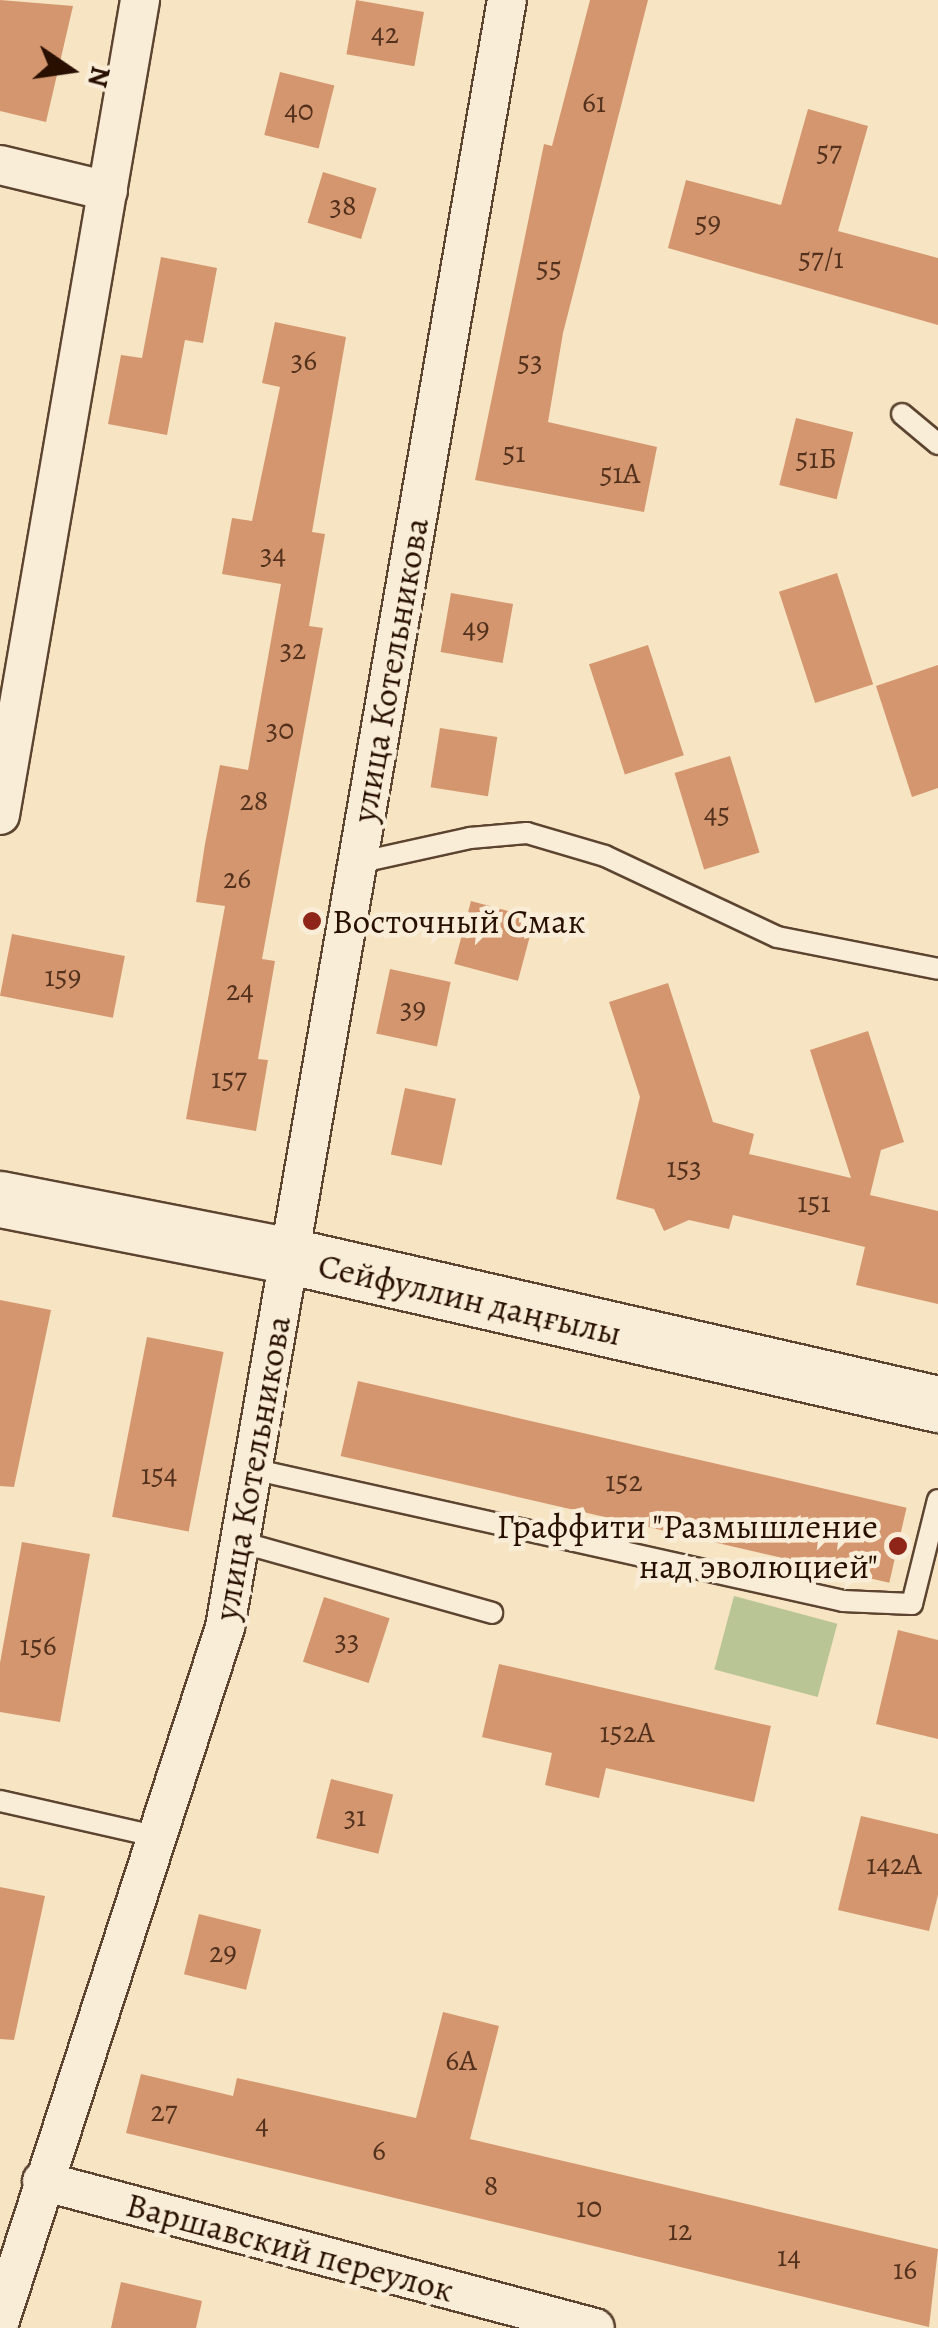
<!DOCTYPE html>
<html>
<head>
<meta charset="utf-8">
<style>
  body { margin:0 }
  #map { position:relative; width:938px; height:2328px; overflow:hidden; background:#f6e4c2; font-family:Alegreya,serif }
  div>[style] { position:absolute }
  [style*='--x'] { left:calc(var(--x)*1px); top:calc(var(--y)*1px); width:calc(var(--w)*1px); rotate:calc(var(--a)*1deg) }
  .green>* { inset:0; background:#bac595; transform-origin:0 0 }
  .building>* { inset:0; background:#d4966f; transform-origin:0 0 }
  .roads { filter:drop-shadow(2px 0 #5c4430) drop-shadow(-2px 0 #5c4430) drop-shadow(0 2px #5c4430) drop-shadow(0 -2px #5c4430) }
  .service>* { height:20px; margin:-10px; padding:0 10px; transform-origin:10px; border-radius:10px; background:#f9edd7 }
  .minor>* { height:38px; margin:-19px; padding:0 19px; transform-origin:19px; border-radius:19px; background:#f9edd7 }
  .secondary>* { height:55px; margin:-27.5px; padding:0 27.5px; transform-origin:27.5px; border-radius:27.5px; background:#f9edd7 }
  .dots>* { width:28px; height:28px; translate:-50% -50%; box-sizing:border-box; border:5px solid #f9edd7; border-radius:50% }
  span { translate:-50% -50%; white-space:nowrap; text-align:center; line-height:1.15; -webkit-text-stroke:9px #f9edd7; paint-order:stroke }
  .number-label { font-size:30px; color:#53311c }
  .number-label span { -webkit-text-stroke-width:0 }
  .street-label { font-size:35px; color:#280f00 }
  .poi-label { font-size:35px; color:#280f00 }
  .left { translate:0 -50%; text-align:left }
  .right { translate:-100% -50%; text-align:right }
  .north { position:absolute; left:20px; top:20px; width:100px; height:100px; -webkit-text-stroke:8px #f9edd7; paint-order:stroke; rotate:103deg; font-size:28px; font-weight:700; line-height:40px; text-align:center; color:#280f00 }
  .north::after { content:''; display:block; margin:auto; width:35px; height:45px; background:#280f00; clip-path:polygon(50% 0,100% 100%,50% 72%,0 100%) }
</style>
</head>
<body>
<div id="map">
  <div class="green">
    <div style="left:734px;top:1596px;width:107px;height:76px;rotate:15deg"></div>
  </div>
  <div class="building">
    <div style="clip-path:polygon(0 0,73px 6px,46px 122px,0 111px)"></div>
    <div style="left:356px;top:0;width:69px;height:55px;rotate:10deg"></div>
    <div style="clip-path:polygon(590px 0,648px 0,563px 333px,548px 422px,657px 447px,644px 512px,475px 480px,544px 144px,552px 146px)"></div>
    <div style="left:280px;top:72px;width:56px;height:65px;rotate:14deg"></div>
    <div style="clip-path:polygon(808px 109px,868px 126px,838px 231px,938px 258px,938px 325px,668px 248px,686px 180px,781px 205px)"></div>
    <div style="left:323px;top:172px;width:56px;height:53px;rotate:17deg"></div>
    <div style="clip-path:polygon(161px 257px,217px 268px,203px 343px,185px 340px,167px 435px,108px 424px,121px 355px,142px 358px)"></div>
    <div style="clip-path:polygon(275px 322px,346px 337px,312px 532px,325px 534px,309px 626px,323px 628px,262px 959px,275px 961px,258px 1059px,268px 1060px,256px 1131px,186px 1119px,225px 906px,196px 902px,205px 844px,220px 765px,248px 770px,281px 584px,222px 574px,232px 518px,252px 521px,280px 387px,262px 383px)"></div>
    <div style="left:796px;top:418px;width:59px;height:69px;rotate:14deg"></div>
    <div style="left:837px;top:573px;width:117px;height:61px;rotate:72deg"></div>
    <div style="left:451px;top:593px;width:63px;height:60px;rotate:10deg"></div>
    <div style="left:648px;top:645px;width:116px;height:62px;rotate:72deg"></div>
    <div style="clip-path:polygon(938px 665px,938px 788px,912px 797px,876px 686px)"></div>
    <div style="left:440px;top:728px;width:58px;height:60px;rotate:9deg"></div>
    <div style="left:730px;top:756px;width:101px;height:58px;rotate:73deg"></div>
    <div style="left:471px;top:901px;width:66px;height:65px;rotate:15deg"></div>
    <div style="left:12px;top:934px;width:115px;height:63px;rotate:11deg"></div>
    <div style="left:390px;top:969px;width:62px;height:66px;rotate:12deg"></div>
    <div style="clip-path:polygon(668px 983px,713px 1122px,754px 1134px,749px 1154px,851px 1178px,810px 1050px,868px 1031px,904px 1142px,881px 1150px,870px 1195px,938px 1211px,938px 1304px,856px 1285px,865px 1247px,733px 1215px,729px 1229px,689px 1220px,664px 1231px,654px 1209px,616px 1199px,640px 1097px,609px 1002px)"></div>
    <div style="left:405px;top:1088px;width:52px;height:68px;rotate:12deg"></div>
    <div style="clip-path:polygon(0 1300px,51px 1310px,14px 1487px,0 1486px)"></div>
    <div style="left:147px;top:1337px;width:78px;height:183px;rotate:11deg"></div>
    <div style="left:358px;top:1381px;width:563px;height:77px;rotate:13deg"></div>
    <div style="clip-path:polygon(22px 1542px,90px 1554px,60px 1722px,0 1712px,0 1663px)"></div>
    <div style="left:324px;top:1597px;width:69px;height:68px;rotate:18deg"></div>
    <div style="clip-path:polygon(898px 1630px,938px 1640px,938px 1739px,876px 1724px)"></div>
    <div style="clip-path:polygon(499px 1664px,771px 1726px,754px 1802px,606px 1768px,599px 1798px,545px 1785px,552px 1753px,482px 1737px)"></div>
    <div style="left:331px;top:1779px;width:64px;height:61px;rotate:14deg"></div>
    <div style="clip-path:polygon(861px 1816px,938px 1834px,938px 1895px,929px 1931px,838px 1910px)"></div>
    <div style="clip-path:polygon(0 1887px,45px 1896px,14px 2040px,0 2039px)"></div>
    <div style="left:199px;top:1914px;width:64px;height:62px;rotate:14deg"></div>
    <div style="clip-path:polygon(443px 2012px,499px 2026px,470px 2139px,938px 2249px,929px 2327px,126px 2133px,141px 2074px,233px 2096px,237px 2078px,416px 2118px)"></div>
    <div style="clip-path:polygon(121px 2282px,202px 2301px,196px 2328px,111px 2328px)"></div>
  </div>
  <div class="roads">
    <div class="service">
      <div style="--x:902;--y:414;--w:47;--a:39.8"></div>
      <div style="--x:357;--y:863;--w:116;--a:-12.5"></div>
      <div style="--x:470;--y:838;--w:57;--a:-5"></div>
      <div style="--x:527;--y:833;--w:81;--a:16.4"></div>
      <div style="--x:605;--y:856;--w:190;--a:25.2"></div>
      <div style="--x:777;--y:937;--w:164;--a:11.2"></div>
      <div style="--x:252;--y:1469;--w:606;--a:12.59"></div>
      <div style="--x:843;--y:1601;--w:69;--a:2.5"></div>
      <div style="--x:912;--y:1604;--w:107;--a:-76"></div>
      <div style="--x:240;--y:1542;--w:262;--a:15.7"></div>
      <div style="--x:0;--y:1801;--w:162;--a:12.8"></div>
    </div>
    <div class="minor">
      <div style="--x:0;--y:165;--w:111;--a:13.5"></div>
      <div style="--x:0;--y:815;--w:827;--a:-80.25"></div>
      <div style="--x:42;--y:2181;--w:572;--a:14.89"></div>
      <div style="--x:0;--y:2320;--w:729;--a:-72.01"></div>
      <div style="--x:225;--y:1627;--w:1651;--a:-80.17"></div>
    </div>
    <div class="secondary">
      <div style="--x:0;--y:1199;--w:296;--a:11.1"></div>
      <div style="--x:290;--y:1256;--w:665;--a:12.87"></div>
    </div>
  </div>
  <div class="dots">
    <div style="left:312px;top:921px;background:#8f2418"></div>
    <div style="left:898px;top:1546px;background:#8f2418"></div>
  </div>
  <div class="number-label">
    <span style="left:385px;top:33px">42</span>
    <span style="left:594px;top:102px">61</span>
    <span style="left:299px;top:110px">40</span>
    <span style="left:829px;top:151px">57</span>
    <span style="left:343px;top:205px">38</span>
    <span style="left:708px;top:222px">59</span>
    <span style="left:821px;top:258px">57/1</span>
    <span style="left:549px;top:267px">55</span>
    <span style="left:304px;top:360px">36</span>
    <span style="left:530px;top:361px">53</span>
    <span style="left:514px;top:452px">51</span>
    <span style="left:816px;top:458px">51Б</span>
    <span style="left:620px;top:473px">51А</span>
    <span style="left:273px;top:554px">34</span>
    <span style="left:476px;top:628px">49</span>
    <span style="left:293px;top:649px">32</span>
    <span style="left:280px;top:729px">30</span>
    <span style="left:254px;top:800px">28</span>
    <span style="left:717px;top:813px">45</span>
    <span style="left:237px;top:878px">26</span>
    <span style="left:63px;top:976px">159</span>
    <span style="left:240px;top:990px">24</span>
    <span style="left:413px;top:1008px">39</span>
    <span style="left:229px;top:1078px">157</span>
    <span style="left:684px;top:1167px">153</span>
    <span style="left:814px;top:1202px">151</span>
    <span style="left:159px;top:1474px">154</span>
    <span style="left:624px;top:1481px">152</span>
    <span style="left:347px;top:1640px">33</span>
    <span style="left:38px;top:1645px">156</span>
    <span style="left:627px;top:1732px">152А</span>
    <span style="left:355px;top:1816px">31</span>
    <span style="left:894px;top:1864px">142А</span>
    <span style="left:223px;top:1952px">29</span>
    <span style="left:461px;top:2060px">6А</span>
    <span style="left:164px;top:2111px">27</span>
    <span style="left:262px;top:2124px">4</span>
    <span style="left:379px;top:2150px">6</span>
    <span style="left:491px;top:2185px">8</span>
    <span style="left:589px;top:2207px">10</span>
    <span style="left:680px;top:2230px">12</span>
    <span style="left:789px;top:2256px">14</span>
    <span style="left:905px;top:2269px">16</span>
  </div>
  <div class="street-label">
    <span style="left:390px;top:670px;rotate:-80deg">улица Котельникова</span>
    <span style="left:470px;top:1299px;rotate:13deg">Сейфуллин даңғылы</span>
    <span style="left:252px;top:1468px;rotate:-80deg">улица Котельникова</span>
    <span style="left:290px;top:2247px;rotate:15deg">Варшавский переулок</span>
  </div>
  <div class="poi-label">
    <span class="left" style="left:332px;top:921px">Восточный Смак</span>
    <span class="right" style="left:878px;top:1546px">Граффити "Размышление<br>над эволюцией"</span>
  </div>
  <div class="north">N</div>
</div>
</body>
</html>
